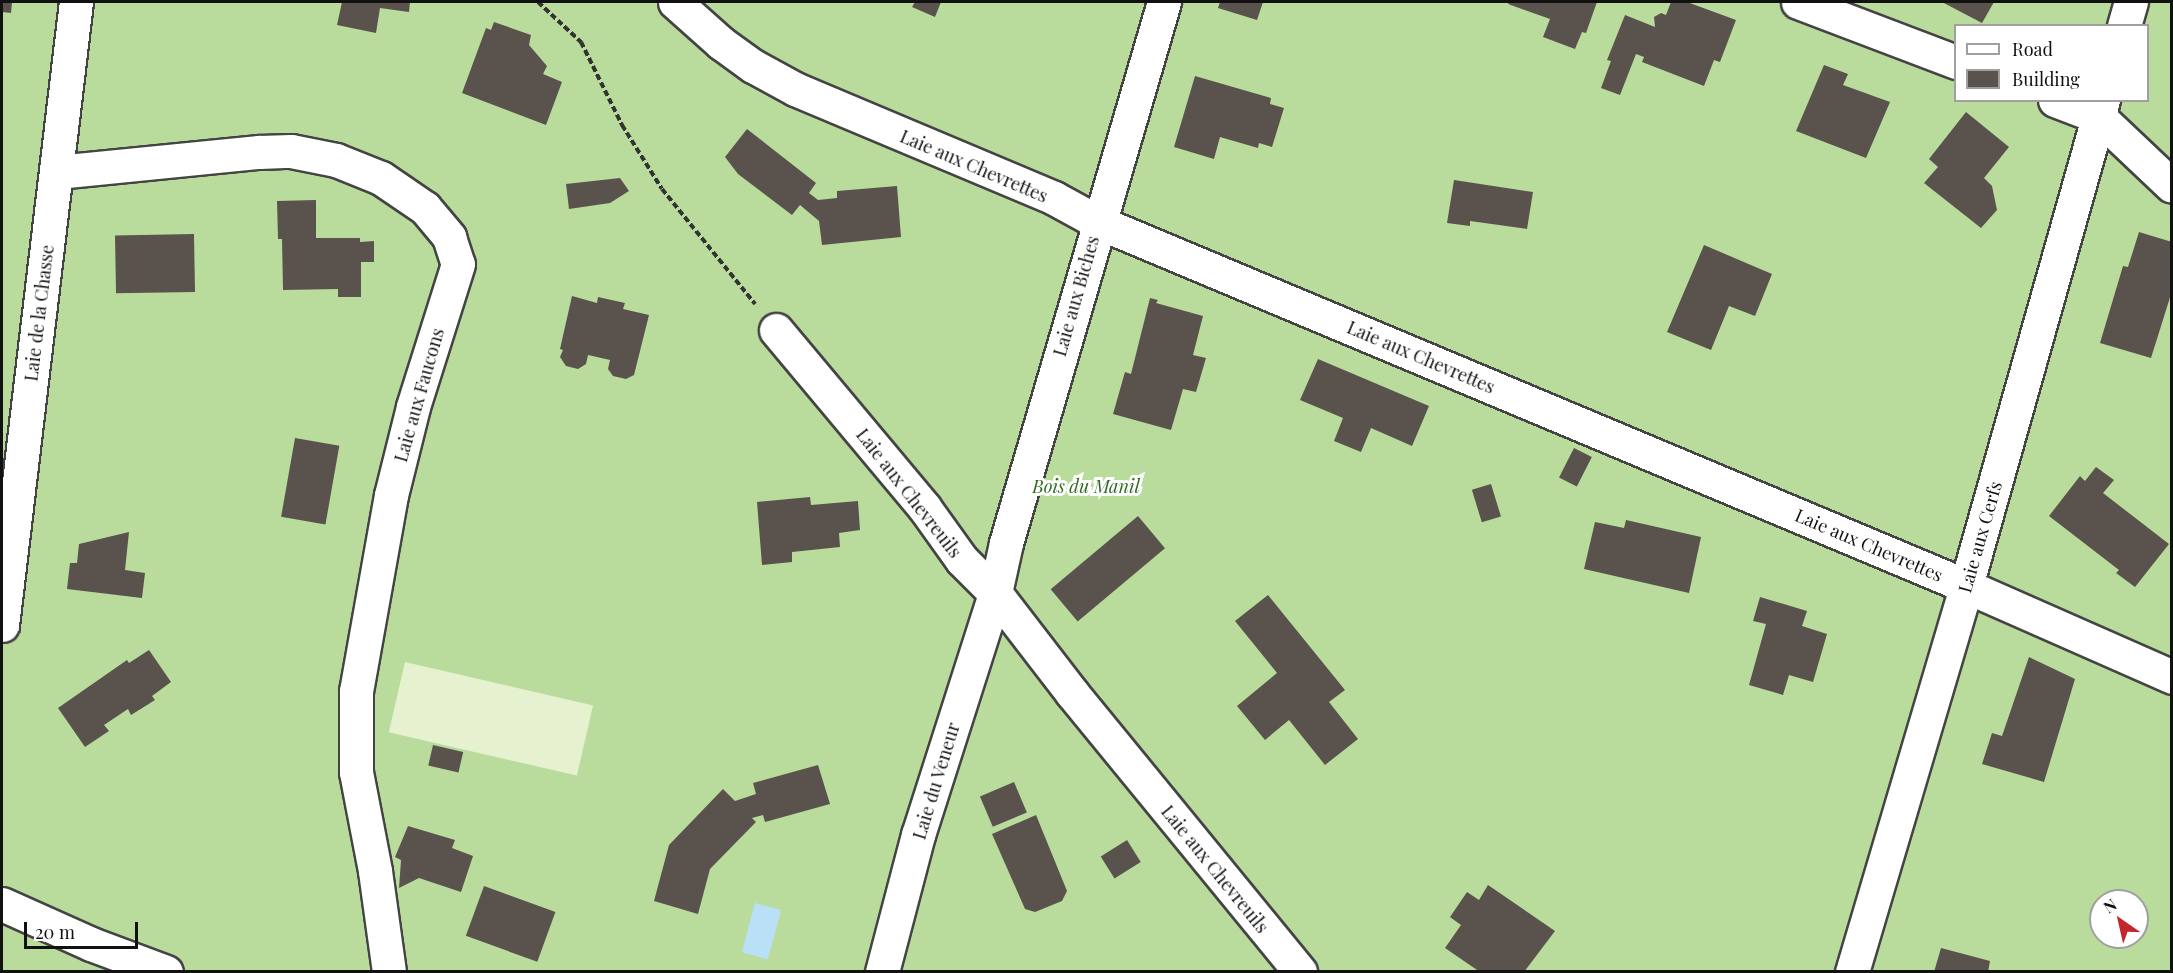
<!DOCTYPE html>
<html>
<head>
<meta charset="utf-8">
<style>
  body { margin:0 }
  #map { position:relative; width:2173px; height:973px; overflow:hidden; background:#fffdf5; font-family:"Playfair Display",serif }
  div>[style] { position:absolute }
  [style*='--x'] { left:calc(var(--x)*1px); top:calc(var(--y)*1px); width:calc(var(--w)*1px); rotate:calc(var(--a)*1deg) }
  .forest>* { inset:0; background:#b9dc9c }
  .pitch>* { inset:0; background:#e6f2cf; transform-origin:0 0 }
  .water>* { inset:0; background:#b9e0f7; transform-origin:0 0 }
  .building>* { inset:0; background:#5a524d; transform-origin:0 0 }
  .path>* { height:4px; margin-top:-2px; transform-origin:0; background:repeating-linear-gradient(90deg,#333 0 6px,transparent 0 9px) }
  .roads { filter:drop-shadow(2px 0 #444) drop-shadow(-2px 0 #444) drop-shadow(0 2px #444) drop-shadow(0 -2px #444) }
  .street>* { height:33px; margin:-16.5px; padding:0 16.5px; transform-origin:16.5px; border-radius:16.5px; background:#fff }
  span { translate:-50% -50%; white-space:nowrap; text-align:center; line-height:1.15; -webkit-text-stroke:6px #fff; paint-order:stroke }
  .street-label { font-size:18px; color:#111 }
  .park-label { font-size:18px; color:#2f6b1f; font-style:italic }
  .frame { position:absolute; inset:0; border:3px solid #111; pointer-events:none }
  .legend { position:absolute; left:1954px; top:24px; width:195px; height:78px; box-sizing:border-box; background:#fff; border:2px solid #a0a0a0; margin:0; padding:8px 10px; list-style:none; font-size:18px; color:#111 }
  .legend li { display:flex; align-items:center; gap:12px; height:30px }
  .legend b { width:30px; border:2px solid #a0a0a0 }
  .north { position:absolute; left:2089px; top:889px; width:60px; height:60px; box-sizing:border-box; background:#fff; border:2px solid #a0a0a0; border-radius:50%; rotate:326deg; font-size:16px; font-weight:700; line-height:24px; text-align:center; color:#111 }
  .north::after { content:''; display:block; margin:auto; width:21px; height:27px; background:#c4262e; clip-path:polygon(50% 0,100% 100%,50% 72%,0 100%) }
  .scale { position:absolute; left:24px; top:922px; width:114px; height:27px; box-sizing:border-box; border:3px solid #111; border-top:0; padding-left:8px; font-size:18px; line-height:21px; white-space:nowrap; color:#111; -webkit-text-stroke:4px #fff; paint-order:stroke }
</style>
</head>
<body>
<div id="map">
  <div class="forest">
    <div style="clip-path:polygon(evenodd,2px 2px,2171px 2px,2171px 971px,2px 971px,2px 2px,1956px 26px,2148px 26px,2148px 100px,1956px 100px,1956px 26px,2px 2px,2101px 901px,2137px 901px,2137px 937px,2101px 937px,2101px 901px)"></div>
  </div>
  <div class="pitch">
    <div style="left:405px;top:662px;width:193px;height:72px;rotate:13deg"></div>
  </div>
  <div class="water">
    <div style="left:755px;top:903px;width:27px;height:51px;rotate:15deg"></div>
  </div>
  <div class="building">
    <div style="clip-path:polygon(2px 2px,12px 2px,11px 13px,2px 12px)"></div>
    <div style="clip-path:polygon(342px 2px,410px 2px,409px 12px,380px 8px,376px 33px,337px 25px)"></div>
    <div style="clip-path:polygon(915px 2px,941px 2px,935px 17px,912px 7px)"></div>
    <div style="clip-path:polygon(1220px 2px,1263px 2px,1257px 20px,1218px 8px)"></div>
    <div style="clip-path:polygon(1509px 2px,1597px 2px,1586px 33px,1582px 32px,1575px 49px,1543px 37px,1550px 19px,1508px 4px)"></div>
    <div style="clip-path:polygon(1671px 2px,1687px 2px,1736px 20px,1720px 62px,1714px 60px,1704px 86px,1642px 62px,1644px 57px,1636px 54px,1620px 95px,1601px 88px,1611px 61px,1607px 60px,1625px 15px,1655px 27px,1654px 17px,1661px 13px,1666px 15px)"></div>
    <div style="clip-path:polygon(1942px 2px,1994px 2px,1982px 23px)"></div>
    <div style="clip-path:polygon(494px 22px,531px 35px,529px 45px,547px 66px,543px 74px,562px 82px,546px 125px,462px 93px,486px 28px,491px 30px)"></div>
    <div style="clip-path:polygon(1824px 65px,1848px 74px,1843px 85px,1890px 102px,1866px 158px,1796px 131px)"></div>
    <div style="clip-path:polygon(1195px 76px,1271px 98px,1270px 104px,1284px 108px,1272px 147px,1259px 143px,1258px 148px,1220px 137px,1214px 159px,1174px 147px)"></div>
    <div style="clip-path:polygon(1966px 112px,2009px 147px,1984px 178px,1992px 186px,1997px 210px,1981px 228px,1924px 183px,1938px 167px,1929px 159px)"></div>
    <div style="clip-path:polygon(747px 129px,816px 183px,809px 193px,818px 200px,837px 198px,837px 191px,897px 186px,901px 237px,822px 245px,819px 221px,800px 205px,792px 215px,738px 174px,725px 157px)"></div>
    <div style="clip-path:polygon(620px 178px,629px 191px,610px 203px,569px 209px,566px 184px)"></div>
    <div style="clip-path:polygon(1454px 180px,1533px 192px,1527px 229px,1470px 221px,1470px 226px,1447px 223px)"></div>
    <div style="clip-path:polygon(316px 200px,316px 238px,360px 238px,360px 242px,374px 241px,374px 262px,361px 262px,361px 297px,338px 297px,338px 289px,283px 290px,282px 239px,278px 239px,277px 201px)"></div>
    <div style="clip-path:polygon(2139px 232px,2172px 242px,2172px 291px,2151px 358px,2100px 343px,2123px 266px,2128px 267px)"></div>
    <div style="left:194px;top:234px;width:58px;height:79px;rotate:89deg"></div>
    <div style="clip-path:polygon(1704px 245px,1772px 274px,1755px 316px,1729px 306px,1711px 350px,1667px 332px)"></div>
    <div style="clip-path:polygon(572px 296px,597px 303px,598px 297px,625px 303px,623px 309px,649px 315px,634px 375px,626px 379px,613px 376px,608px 369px,610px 360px,588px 355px,586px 364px,578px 369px,566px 366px,560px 357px,563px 350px,560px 349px)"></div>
    <div style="clip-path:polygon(1150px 298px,1158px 300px,1156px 303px,1203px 316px,1193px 355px,1206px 358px,1196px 392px,1183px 389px,1171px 430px,1113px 414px,1125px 372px,1131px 374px)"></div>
    <div style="clip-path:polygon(1318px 359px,1429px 406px,1412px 446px,1371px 428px,1361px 452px,1334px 441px,1343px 418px,1300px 400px)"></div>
    <div style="left:295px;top:438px;width:45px;height:80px;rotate:10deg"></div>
    <div style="left:1574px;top:448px;width:20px;height:33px;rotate:27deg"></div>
    <div style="clip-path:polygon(2096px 467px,2114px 480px,2103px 493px,2169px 544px,2135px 587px,2116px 573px,2119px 570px,2049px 516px,2080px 476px,2085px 481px)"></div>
    <div style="left:1491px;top:484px;width:34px;height:20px;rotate:73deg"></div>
    <div style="clip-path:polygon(810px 497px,811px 505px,858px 501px,860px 530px,839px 533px,840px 547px,792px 552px,792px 562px,762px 565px,757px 502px)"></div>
    <div style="left:1138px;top:516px;width:42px;height:114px;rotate:50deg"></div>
    <div style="clip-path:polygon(1626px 520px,1701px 537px,1689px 593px,1584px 569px,1595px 522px,1624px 528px)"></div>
    <div style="clip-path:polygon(129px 532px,125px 570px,145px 573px,142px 598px,67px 589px,70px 563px,77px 563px,79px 544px)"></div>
    <div style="clip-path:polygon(1268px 595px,1345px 690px,1329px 702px,1358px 739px,1325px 765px,1289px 720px,1265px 740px,1237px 706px,1277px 673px,1235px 621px)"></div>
    <div style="clip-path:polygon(1760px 597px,1807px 611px,1802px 626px,1827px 634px,1813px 682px,1789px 675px,1783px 695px,1749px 685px,1766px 624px,1753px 621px)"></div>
    <div style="clip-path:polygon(149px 650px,171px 682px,152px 696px,155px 700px,131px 715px,128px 709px,104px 725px,109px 731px,85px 747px,58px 708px,127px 660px,129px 663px)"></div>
    <div style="clip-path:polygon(2029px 657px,2075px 679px,2044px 782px,1982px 764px,1992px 733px,2002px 736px)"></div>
    <div style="left:433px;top:745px;width:31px;height:21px;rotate:13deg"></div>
    <div style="clip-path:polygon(818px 765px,830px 804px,765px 822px,763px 815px,752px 818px,756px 822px,710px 869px,698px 914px,654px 901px,669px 845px,723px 789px,735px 801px,756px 794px,753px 783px)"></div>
    <div style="left:1014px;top:782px;width:33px;height:37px;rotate:67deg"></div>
    <div style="clip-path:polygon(1036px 815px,1067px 891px,1062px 901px,1035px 912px,1025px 909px,992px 834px)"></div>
    <div style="clip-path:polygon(408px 826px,455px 840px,452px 848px,473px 856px,461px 892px,419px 878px,399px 888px,401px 860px,395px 857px)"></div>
    <div style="left:1127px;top:840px;width:26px;height:31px;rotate:58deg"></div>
    <div style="clip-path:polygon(1488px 885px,1555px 931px,1524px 972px,1480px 972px,1445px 948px,1461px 925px,1450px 917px,1467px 892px,1479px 900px)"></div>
    <div style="left:484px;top:886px;width:76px;height:53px;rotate:20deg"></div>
    <div style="clip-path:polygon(1941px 948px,1990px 961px,1988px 972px,1934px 972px)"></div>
  </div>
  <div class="path">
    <div style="--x:538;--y:2;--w:59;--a:42.9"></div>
    <div style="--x:581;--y:42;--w:93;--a:63.7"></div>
    <div style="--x:622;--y:125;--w:75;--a:58"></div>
    <div style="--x:662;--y:189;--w:148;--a:51"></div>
  </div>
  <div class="roads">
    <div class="street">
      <div style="--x:675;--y:2;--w:62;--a:41.7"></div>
      <div style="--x:721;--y:43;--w:39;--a:36"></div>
      <div style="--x:753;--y:66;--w:48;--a:28.7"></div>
      <div style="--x:795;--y:89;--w:281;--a:22.8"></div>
      <div style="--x:1054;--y:198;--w:50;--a:28.6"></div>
      <div style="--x:1098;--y:222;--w:941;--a:22.75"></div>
      <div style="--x:1966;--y:586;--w:225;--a:23.8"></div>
      <div style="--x:1798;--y:2;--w:169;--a:20.8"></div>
      <div style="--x:2124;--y:26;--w:25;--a:-74"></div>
      <div style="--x:2055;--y:100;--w:47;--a:21.1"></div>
      <div style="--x:2099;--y:117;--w:100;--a:43.4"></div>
      <div style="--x:57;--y:172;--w:203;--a:-5.7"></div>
      <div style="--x:259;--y:152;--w:32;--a:-2"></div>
      <div style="--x:291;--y:151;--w:46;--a:11.3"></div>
      <div style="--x:336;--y:160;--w:48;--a:21.8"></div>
      <div style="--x:381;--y:178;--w:53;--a:34.3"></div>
      <div style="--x:425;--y:208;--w:38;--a:50"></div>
      <div style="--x:449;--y:237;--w:28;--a:72"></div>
      <div style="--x:458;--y:264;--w:150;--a:107.5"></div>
      <div style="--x:413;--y:407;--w:91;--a:104"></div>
      <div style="--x:391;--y:495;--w:199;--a:100.1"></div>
      <div style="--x:356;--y:691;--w:81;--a:90"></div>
      <div style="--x:356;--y:772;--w:101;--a:79.1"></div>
      <div style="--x:375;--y:871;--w:102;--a:82.1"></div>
      <div style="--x:776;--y:330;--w:231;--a:50.1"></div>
      <div style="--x:924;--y:507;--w:65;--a:54.4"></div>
      <div style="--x:962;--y:560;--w:47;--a:45"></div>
      <div style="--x:995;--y:593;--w:126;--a:52.4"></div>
      <div style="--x:1072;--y:693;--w:360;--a:50.7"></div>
      <div style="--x:2;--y:625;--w:627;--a:-83.23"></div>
      <div style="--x:2;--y:904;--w:98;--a:24.2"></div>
      <div style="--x:91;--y:944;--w:80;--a:20.5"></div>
      <div style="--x:882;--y:972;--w:142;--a:-75.3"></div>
      <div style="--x:918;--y:835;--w:254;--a:-72.3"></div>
      <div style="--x:995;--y:593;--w:51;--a:-77.6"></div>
      <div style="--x:1006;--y:543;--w:564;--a:-73.72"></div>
      <div style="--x:1852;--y:972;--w:402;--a:-73.5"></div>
      <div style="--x:1966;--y:586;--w:505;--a:-74.26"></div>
    </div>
  </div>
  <div class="street-label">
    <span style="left:974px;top:166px;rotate:23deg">Laie aux Chevrettes</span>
    <span style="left:1076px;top:296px;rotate:-74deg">Laie aux Biches</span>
    <span style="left:39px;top:313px;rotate:-83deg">Laie de la Chasse</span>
    <span style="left:1421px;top:357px;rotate:23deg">Laie aux Chevrettes</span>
    <span style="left:419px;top:395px;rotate:-74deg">Laie aux Faucons</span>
    <span style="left:909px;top:493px;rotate:52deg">Laie aux Chevreuils</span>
    <span style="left:1980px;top:537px;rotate:-74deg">Laie aux Cerfs</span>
    <span style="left:1869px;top:545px;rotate:23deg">Laie aux Chevrettes</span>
    <span style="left:936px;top:781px;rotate:-73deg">Laie du Veneur</span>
    <span style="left:1215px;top:869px;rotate:51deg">Laie aux Chevreuils</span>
  </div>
  <div class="park-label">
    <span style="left:1086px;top:486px">Bois du Manil</span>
  </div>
  <div class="frame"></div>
  <ul class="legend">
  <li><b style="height:8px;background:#fff"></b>Road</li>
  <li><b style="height:16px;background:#5a524d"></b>Building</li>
  </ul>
  <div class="north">N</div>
  <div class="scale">20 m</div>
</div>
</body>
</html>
